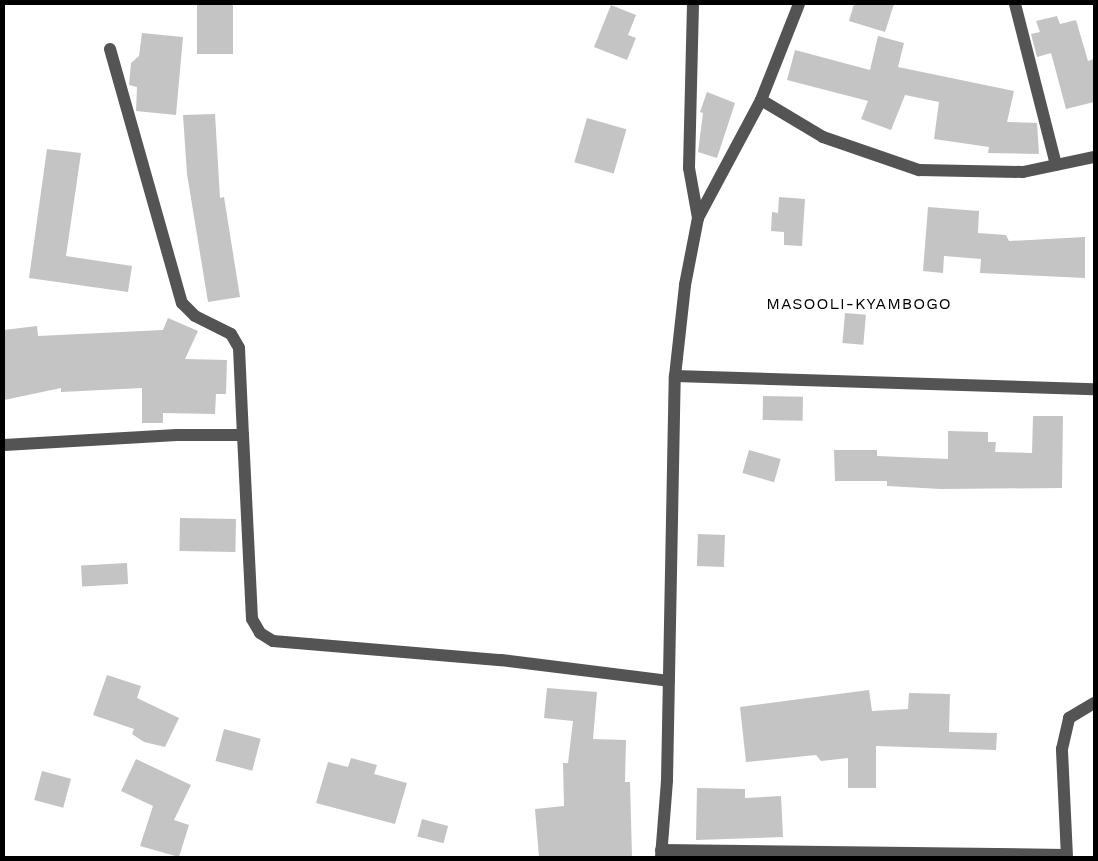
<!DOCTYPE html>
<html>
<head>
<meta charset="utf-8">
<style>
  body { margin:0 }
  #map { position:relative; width:1098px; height:861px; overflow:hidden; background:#fff; font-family:"Work Sans",sans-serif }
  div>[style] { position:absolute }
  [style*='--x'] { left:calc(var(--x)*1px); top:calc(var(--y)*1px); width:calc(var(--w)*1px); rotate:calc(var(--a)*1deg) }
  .building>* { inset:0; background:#c4c4c4; transform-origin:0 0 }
  .minor>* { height:12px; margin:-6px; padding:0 6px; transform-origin:6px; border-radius:6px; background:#545454 }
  span { translate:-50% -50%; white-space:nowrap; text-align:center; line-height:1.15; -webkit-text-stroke:4px #fff; paint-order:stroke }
  .quarter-label { font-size:16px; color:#000; letter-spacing:1px }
  .frame { position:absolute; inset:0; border:5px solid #000; pointer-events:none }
</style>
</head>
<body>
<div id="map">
  <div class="building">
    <div style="left:197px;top:4px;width:36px;height:50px"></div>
    <div style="clip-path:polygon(854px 4px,894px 4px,885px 32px,849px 21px)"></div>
    <div style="clip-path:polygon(611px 5px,636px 15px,628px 35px,636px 38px,627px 60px,594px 47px)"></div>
    <div style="clip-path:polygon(1057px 16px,1060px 24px,1076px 20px,1088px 61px,1094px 59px,1094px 102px,1066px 109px,1051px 53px,1037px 57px,1031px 34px,1040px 32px,1036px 21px)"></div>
    <div style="clip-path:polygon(142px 33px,183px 37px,176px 115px,136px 111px,137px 87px,129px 85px,131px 63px,139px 56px)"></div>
    <div style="clip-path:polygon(878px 36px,904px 43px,898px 67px,1014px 91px,1007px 122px,1037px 123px,1039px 154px,988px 153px,989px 147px,934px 139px,939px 102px,905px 95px,891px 130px,861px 119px,868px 101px,787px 80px,795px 50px,870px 70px)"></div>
    <div style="clip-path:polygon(707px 92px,735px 103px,717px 158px,698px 152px,703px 113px,700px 112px)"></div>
    <div style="clip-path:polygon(215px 114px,220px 198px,224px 197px,240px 297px,208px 302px,187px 174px,183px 115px)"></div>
    <div style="left:587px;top:118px;width:41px;height:46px;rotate:16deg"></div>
    <div style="clip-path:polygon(47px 149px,81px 153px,66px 256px,132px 266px,128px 292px,29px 278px)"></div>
    <div style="clip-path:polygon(779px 197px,805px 199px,802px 246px,784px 245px,784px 232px,771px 231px,772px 212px,778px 213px)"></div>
    <div style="clip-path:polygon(928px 207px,979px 211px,978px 233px,1006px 235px,1009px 241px,1085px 237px,1085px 278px,980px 273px,981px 259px,944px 256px,943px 273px,923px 271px)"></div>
    <div style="left:845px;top:313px;width:21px;height:30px;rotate:5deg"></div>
    <div style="clip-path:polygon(168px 318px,198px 331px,185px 359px,227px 360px,226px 394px,216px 394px,215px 414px,163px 413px,163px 423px,142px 423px,142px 388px,61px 392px,61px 388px,4px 400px,4px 330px,37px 326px,38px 336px,163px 330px)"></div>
    <div style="left:763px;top:396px;width:40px;height:24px;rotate:1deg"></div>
    <div style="clip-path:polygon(1033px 416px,1063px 416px,1062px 488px,941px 489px,887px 486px,887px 481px,835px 481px,834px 450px,877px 450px,877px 456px,948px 459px,948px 431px,988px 432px,988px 442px,996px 442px,995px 452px,1032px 453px)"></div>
    <div style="left:749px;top:450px;width:33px;height:24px;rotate:16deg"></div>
    <div style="left:180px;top:518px;width:56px;height:33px;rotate:1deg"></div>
    <div style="left:698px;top:534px;width:27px;height:32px;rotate:2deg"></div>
    <div style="left:127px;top:563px;width:21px;height:46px;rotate:87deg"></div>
    <div style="clip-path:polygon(107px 675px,141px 686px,137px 698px,179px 718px,165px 747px,144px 742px,132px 734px,134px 729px,93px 715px)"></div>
    <div style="clip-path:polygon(547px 688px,597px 692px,593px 739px,626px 740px,625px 782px,630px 782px,632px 857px,539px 857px,535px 809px,564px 806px,563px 763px,568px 763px,573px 721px,544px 718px)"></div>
    <div style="clip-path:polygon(869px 690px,872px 711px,908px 709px,909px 693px,950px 694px,949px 732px,997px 733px,996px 750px,876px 746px,876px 788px,848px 788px,848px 758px,821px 761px,816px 755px,746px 762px,740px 707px)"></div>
    <div style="left:224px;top:729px;width:38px;height:33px;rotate:15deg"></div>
    <div style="clip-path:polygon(351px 758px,377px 765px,374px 774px,407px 783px,395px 824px,316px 803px,328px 762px,348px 767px)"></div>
    <div style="clip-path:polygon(136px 759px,191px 785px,174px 820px,189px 825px,179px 857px,140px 846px,153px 806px,121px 791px)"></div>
    <div style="left:42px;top:771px;width:30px;height:30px;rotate:15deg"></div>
    <div style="clip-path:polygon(697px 788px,745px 789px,745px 798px,781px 796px,783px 837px,696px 840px)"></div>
    <div style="left:422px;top:819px;width:27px;height:18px;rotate:15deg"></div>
  </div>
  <div class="minor">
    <div style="--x:693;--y:4;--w:164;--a:91.4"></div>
    <div style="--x:689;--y:168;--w:51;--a:79.8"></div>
    <div style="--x:1015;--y:4;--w:166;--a:75.7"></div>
    <div style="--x:110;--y:49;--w:264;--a:74.2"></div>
    <div style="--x:182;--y:303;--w:18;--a:45"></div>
    <div style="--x:195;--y:316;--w:40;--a:26.6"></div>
    <div style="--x:231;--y:334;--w:16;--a:60"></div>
    <div style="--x:239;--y:348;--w:87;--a:87.4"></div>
    <div style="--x:761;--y:100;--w:72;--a:30.8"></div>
    <div style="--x:823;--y:137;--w:102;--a:19"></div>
    <div style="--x:919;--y:170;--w:104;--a:1.1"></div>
    <div style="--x:1023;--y:172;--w:73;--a:-11.9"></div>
    <div style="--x:675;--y:376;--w:419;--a:1.8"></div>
    <div style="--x:4;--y:445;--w:173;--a:-3.3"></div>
    <div style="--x:177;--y:435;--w:66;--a:0"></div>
    <div style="--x:243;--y:435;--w:184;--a:87.2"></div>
    <div style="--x:252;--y:619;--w:16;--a:60"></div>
    <div style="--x:260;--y:633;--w:15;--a:32"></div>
    <div style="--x:273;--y:641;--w:229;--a:4.8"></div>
    <div style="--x:501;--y:660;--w:169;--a:7.1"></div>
    <div style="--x:661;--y:850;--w:405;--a:0.7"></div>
    <div style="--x:661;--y:857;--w:77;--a:-85.5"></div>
    <div style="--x:667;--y:780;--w:404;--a:-88.9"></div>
    <div style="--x:675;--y:376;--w:92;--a:-83.7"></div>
    <div style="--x:685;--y:285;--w:68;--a:-79"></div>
    <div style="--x:698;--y:218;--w:134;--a:-61.9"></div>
    <div style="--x:761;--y:100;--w:103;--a:-68.4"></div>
    <div style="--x:1067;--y:857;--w:108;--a:-92.7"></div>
    <div style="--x:1062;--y:749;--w:32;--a:-77"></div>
    <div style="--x:1069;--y:718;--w:29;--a:-31"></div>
  </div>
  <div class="quarter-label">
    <span style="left:859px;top:304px">MASOOLI-KYAMBOGO</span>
  </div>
  <div class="frame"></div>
</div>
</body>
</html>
